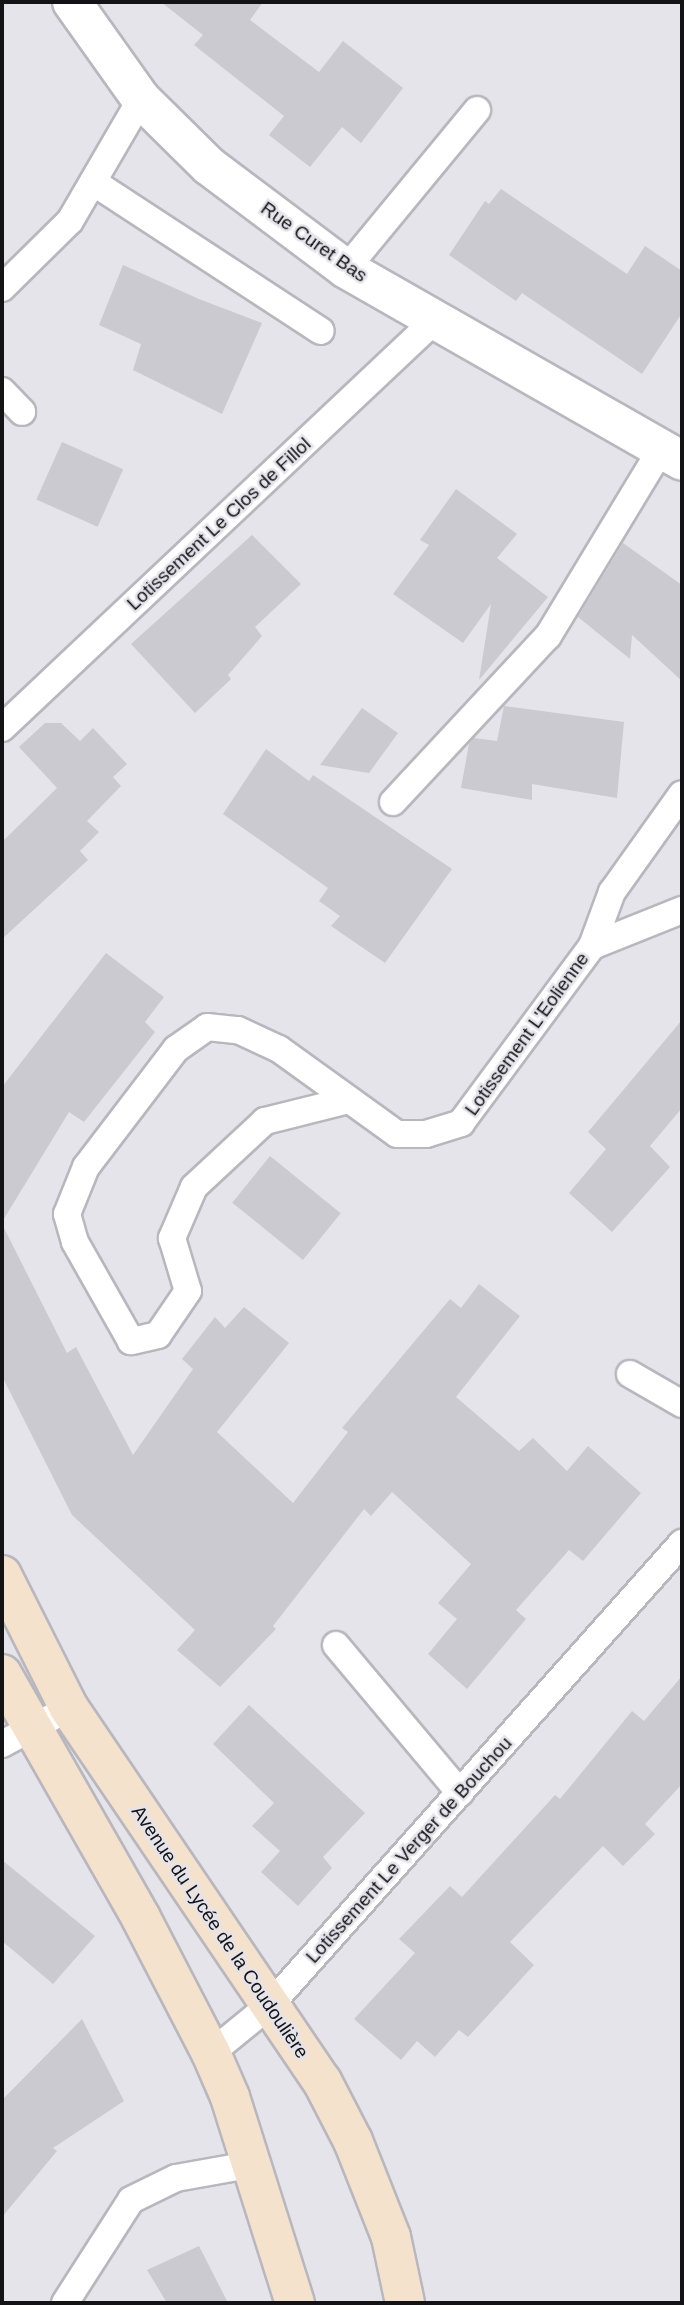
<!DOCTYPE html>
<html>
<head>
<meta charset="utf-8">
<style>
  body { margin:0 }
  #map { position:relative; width:684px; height:2305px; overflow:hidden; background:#e5e4eb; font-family:Arial,sans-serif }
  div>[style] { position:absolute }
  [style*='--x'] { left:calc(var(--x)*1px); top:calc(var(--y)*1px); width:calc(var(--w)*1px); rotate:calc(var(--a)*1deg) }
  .building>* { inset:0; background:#cbcad0; transform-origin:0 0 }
  .roads { filter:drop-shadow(2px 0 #b8b7be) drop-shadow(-2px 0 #b8b7be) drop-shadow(0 2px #b8b7be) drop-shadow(0 -2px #b8b7be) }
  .lane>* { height:26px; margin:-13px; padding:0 13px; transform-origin:13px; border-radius:13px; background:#fff }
  .street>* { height:38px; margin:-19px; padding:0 19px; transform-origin:19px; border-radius:19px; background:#fff }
  .secondary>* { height:38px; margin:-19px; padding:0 19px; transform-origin:19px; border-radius:19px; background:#f4e2cd }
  span { translate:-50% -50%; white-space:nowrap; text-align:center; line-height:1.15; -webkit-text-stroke:5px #e5e4eb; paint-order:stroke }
  .street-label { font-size:19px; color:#131315 }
  .frame { position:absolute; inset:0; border:4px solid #131315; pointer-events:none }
</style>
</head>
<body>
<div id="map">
  <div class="building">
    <div style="clip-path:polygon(161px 2px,263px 2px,250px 20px,319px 72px,343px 41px,403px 88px,361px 143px,342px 127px,310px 167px,269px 135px,284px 116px,194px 45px,203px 35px)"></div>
    <div style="clip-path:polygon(501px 189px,627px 274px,645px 246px,682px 271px,682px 313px,642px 374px,522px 293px,516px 301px,449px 255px,485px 201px,489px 204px)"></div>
    <div style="clip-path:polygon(123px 265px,199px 299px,262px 323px,222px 414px,133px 370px,141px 344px,99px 325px)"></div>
    <div style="left:62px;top:442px;width:67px;height:63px;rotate:24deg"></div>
    <div style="clip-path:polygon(456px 489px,517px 534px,497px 558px,548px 597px,479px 680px,491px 604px,463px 643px,393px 594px,429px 545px,420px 540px)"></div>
    <div style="clip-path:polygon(252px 535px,301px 584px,255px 627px,262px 636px,228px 675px,231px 679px,195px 713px,131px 644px)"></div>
    <div style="clip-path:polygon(623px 543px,682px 585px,682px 681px,632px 635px,630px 659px,578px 617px)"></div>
    <div style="clip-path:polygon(504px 706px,624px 722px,617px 798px,532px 784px,532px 800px,461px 788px,469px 744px,474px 738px,497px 741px)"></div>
    <div style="clip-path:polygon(362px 708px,398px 733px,369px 773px,320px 765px)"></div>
    <div style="clip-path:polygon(45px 723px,61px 723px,80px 741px,93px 728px,127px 764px,113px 777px,121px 786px,87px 821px,99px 832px,80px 851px,88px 860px,2px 939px,2px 842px,57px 788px,19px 747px)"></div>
    <div style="clip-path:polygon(266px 749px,309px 781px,313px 775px,452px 869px,385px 963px,331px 926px,340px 916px,319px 901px,328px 888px,223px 814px)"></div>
    <div style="clip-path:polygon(106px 953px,164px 997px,145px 1022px,155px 1032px,84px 1122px,69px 1112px,2px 1222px,2px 1087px)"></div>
    <div style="clip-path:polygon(682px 1020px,682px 1108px,650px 1146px,670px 1167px,612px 1232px,569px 1193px,606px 1149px,588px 1132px)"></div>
    <div style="left:270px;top:1156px;width:91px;height:60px;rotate:39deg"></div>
    <div style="clip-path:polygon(2px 1224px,67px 1353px,76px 1347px,133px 1455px,193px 1369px,182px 1359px,215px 1317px,225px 1328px,244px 1307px,289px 1343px,217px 1432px,293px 1503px,348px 1432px,342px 1428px,450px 1299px,461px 1308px,479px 1284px,520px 1316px,456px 1397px,519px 1451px,533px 1438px,567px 1471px,588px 1446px,641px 1493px,583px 1561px,569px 1550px,516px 1610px,526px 1619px,467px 1689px,428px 1654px,457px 1619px,438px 1603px,471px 1564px,392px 1492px,371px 1516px,364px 1509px,273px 1626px,276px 1629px,220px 1687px,177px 1650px,195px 1630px,72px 1515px,2px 1376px)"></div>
    <div style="clip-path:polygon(682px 1676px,682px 1784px,645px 1824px,655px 1834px,623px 1866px,603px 1846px,510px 1942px,534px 1965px,468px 2037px,459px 2030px,435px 2057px,417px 2041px,401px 2060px,354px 2019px,415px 1953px,399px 1939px,450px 1886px,462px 1897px,555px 1795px,560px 1799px,632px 1711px,644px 1721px)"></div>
    <div style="clip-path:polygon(249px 1705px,365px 1813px,323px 1857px,332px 1868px,298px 1906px,261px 1872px,280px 1851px,252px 1826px,274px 1803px,213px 1744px)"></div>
    <div style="clip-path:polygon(2px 1860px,95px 1936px,53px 1984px,2px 1941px)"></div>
    <div style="clip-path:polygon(82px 2019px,124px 2101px,53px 2148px,57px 2151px,2px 2217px,2px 2100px)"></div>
    <div style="clip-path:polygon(199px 2246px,228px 2303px,167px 2303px,147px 2270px)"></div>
  </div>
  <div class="roads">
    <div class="lane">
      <div style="--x:93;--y:182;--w:272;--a:33.2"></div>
      <div style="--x:346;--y:269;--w:206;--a:-50.5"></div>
      <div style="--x:2;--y:288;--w:95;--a:-44.6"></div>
      <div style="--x:70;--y:221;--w:141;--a:-59.8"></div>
      <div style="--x:2;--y:391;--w:29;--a:46"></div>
      <div style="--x:2;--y:728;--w:595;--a:-43.3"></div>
      <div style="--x:393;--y:802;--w:227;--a:-47"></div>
      <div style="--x:548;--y:636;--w:220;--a:-58.8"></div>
      <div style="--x:592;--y:946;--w:97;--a:-21.8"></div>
      <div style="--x:349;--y:1100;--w:87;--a:166"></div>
      <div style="--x:265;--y:1121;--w:97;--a:137.1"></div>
      <div style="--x:194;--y:1187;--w:56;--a:113.3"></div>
      <div style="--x:172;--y:1238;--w:55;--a:73.2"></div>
      <div style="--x:188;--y:1291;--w:53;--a:124.3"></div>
      <div style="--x:158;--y:1335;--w:28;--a:167"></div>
      <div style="--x:131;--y:1341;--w:114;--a:-119.5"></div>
      <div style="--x:75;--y:1242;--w:29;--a:-106"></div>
      <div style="--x:67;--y:1214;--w:51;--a:-68"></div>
      <div style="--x:86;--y:1167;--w:148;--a:-52.7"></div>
      <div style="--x:176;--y:1049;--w:38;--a:-35"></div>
      <div style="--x:207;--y:1027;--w:31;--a:6"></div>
      <div style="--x:238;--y:1030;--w:45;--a:24.9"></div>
      <div style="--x:279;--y:1049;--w:145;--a:35.8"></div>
      <div style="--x:397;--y:1134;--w:29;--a:0"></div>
      <div style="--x:426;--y:1134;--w:37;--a:-17"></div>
      <div style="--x:461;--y:1123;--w:220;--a:-53.5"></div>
      <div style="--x:592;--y:946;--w:58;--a:-69.7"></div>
      <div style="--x:612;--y:892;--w:120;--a:-54.5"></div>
      <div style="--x:630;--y:1374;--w:60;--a:30"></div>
      <div style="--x:336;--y:1645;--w:193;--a:50"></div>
      <div style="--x:2;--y:1744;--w:76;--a:-28.2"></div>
      <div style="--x:211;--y:2053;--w:77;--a:-39.2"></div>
      <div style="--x:271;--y:2004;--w:618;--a:-48.28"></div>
      <div style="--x:65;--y:2303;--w:122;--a:-57.3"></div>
      <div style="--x:131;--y:2200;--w:50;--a:-26.1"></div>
      <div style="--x:176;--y:2178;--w:74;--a:-10.1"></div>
    </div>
    <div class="street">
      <div style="--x:72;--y:2;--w:119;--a:54.6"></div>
      <div style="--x:141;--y:99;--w:95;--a:44.6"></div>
      <div style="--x:209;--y:166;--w:171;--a:36.9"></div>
      <div style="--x:346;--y:269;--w:387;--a:29.7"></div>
    </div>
    <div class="secondary">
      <div style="--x:2;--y:1575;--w:149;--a:63.3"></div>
      <div style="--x:69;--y:1708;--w:451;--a:55.9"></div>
      <div style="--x:322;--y:2081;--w:68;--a:62.7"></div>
      <div style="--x:353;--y:2141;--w:103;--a:68.4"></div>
      <div style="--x:391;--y:2237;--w:67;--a:78"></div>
      <div style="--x:2;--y:1674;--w:281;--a:60.3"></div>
      <div style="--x:141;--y:1918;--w:152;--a:62.6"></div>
      <div style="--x:211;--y:2053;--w:48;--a:66.6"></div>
      <div style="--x:230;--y:2097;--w:216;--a:72.5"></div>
    </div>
  </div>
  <div class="street-label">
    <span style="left:314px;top:242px;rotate:35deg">Rue Curet Bas</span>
    <span style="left:219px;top:524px;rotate:-43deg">Lotissement Le Clos de Fillol</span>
    <span style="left:527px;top:1034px;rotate:-54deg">Lotissement L'Eolienne</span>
    <span style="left:409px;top:1850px;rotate:-48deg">Lotissement Le Verger de Bouchou</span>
    <span style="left:220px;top:1932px;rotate:56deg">Avenue du Lycée de la Coudoulière</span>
  </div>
  <div class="frame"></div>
</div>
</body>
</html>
